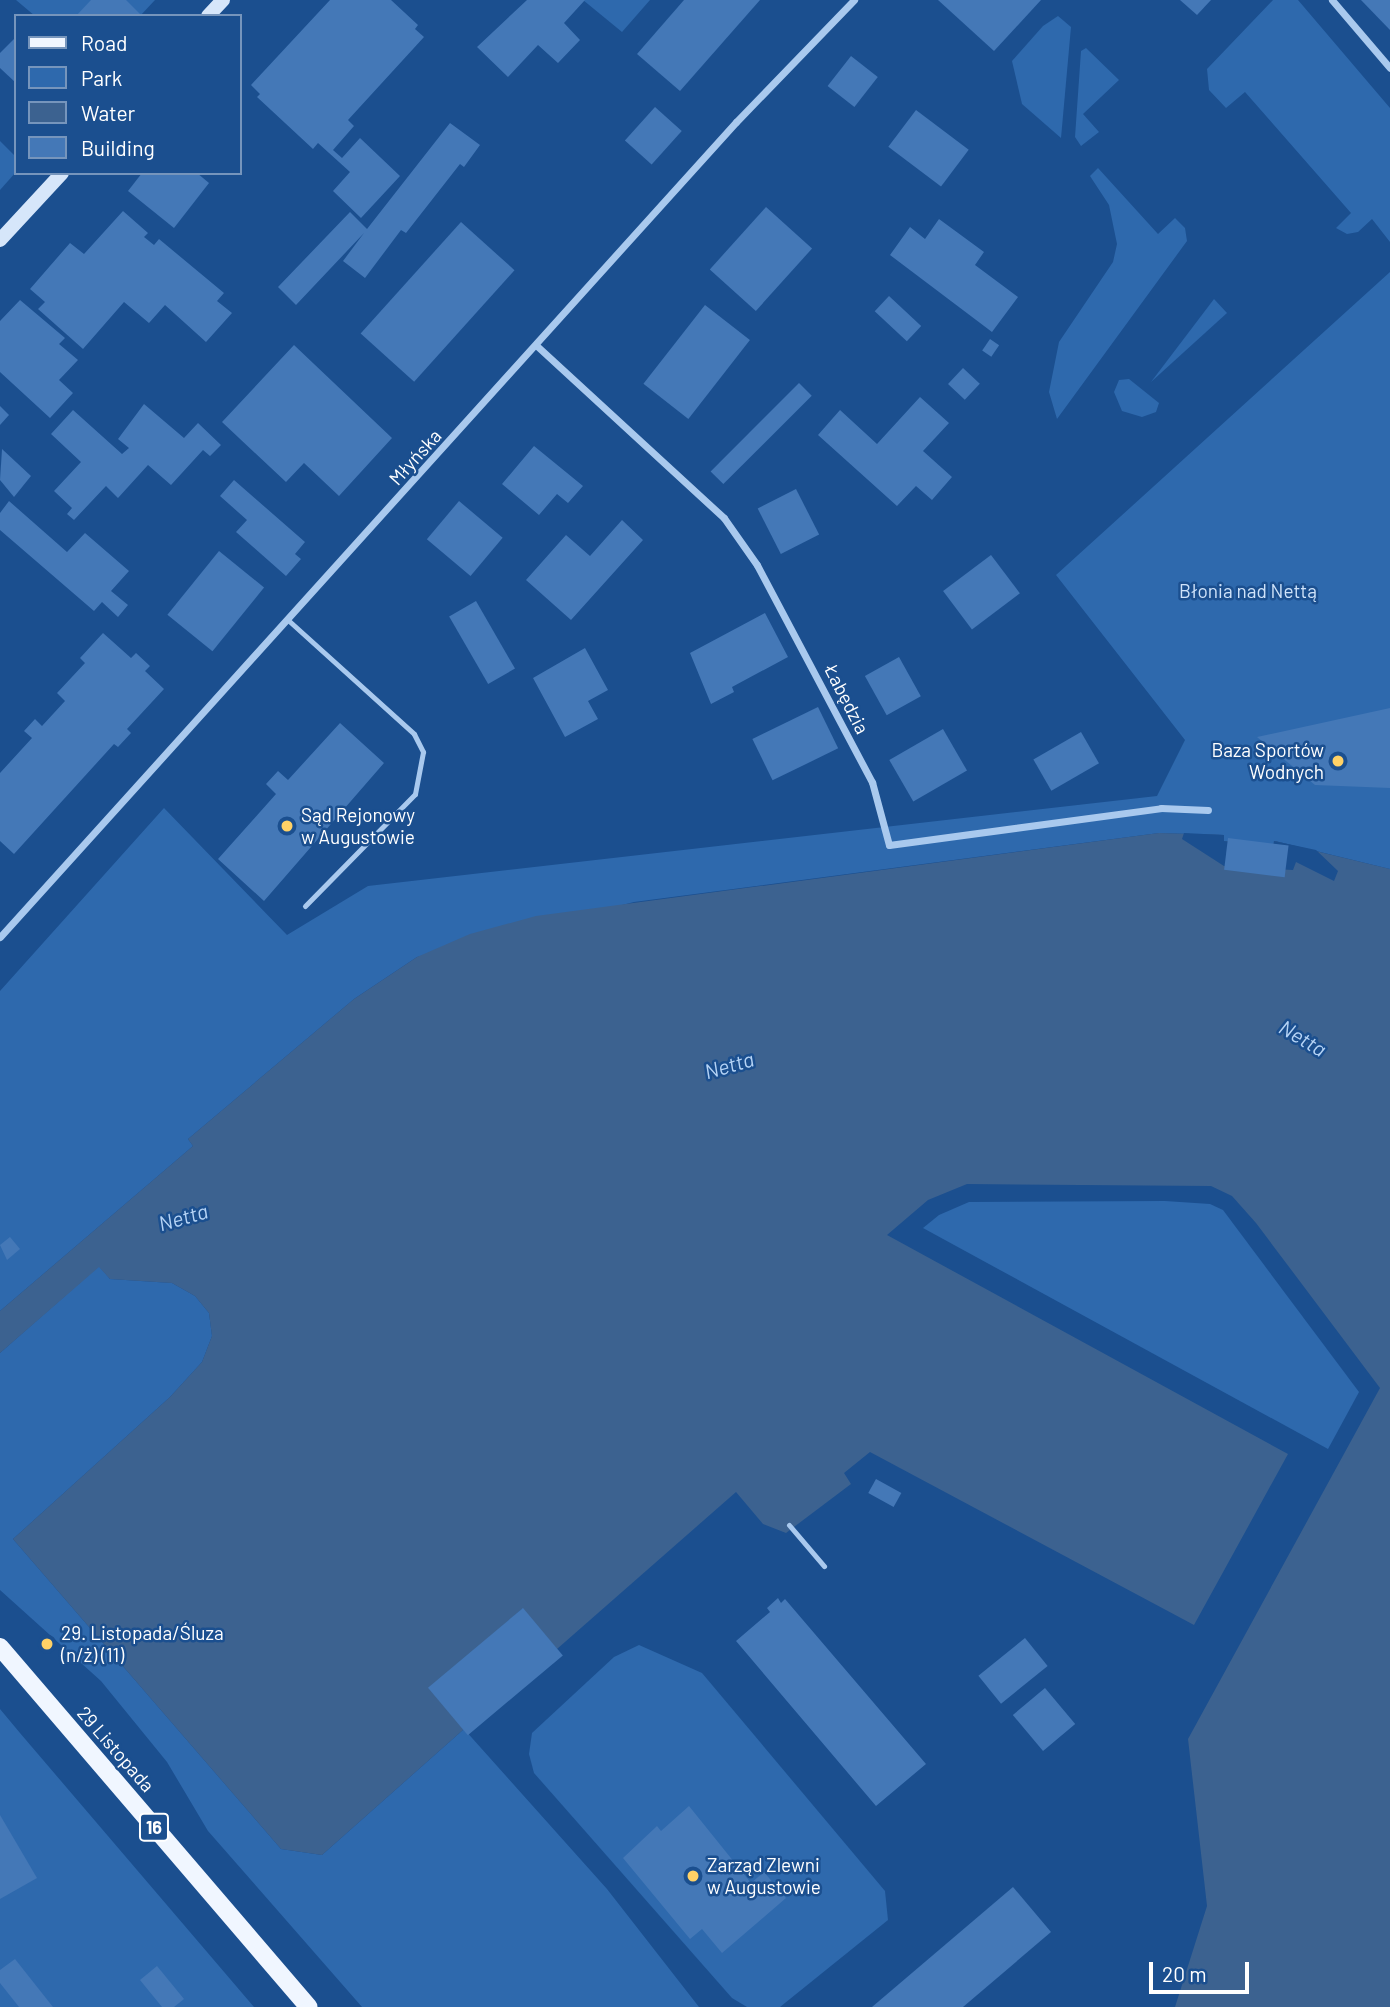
<!DOCTYPE html>
<html>
<head>
<meta charset="utf-8">
<style>
  body { margin:0 }
  #map { position:relative; width:1390px; height:2007px; overflow:hidden; background:#1b4f8f; font-family:Barlow,sans-serif }
  div>[style] { position:absolute }
  [style*='--x'] { left:calc(var(--x)*1px); top:calc(var(--y)*1px); width:calc(var(--w)*1px); rotate:calc(var(--a)*1deg) }
  .green>* { inset:0; background:#2e69ad }
  .water>* { inset:0; background:#3c6290 }
  .pier>* { inset:0; background:#1b4f8f }
  .building>* { inset:0; background:#4478b7; transform-origin:0 0 }
  .lane>* { height:5px; margin:-2.5px; padding:0 2.5px; transform-origin:2.5px; border-radius:2.5px; background:#a9c9ee }
  .street>* { height:7px; margin:-3.5px; padding:0 3.5px; transform-origin:3.5px; border-radius:3.5px; background:#a9c9ee }
  .secondary>* { height:14px; margin:-7px; padding:0 7px; transform-origin:7px; border-radius:7px; background:#d6e6fa }
  .primary>* { height:18px; margin:-9px; padding:0 9px; transform-origin:9px; border-radius:9px; background:#f0f6ff }
  .dots>* { width:19px; height:19px; translate:-50% -50%; box-sizing:border-box; border:4px solid #1b4f8f; border-radius:50% }
  span { translate:-50% -50%; white-space:nowrap; text-align:center; line-height:1.15; -webkit-text-stroke:5px #1b4f8f; paint-order:stroke }
  .shield-label span { padding:2px 5px; background:#1b4f8f; border:2px solid; border-radius:5px; -webkit-text-stroke-width:0 }
  .shield-label { font-size:18px; color:#fff; font-weight:700 }
  .street-label { font-size:19px; color:#fff }
  .park-label { font-size:19px; color:#cfe3fa }
  .poi-label { font-size:19px; color:#fff }
  .right { translate:-100% -50%; text-align:right }
  .left { translate:0 -50%; text-align:left }
  .water-label { font-size:21px; color:#b5d3f5; font-style:italic }
  .legend { position:absolute; left:14px; top:14px; width:228px; height:161px; box-sizing:border-box; background:#1b4f8f; border:2px solid #7695bc; margin:0; padding:9px 12px; list-style:none; font-size:21px; color:#fff }
  .legend li { display:flex; align-items:center; gap:14px; height:35px }
  .legend b { width:35px; border:2px solid #7695bc }
  .scale { position:absolute; left:1149px; top:1962px; width:100px; height:32px; box-sizing:border-box; border:4px solid #fff; border-top:0; padding-left:9px; font-size:21px; line-height:24px; white-space:nowrap; color:#fff; -webkit-text-stroke:5px #1b4f8f; paint-order:stroke }
</style>
</head>
<body>
<div id="map">
  <div class="green">
    <div style="clip-path:polygon(16px 0,155px 0,140px 16px,35px 16px)"></div>
    <div style="clip-path:polygon(583px 0,650px 0,622px 32px)"></div>
    <div style="clip-path:polygon(1273px 0,1298px 0,1390px 108px,1390px 242px,1372px 219px,1358px 232px,1347px 234px,1336px 228px,1351px 213px,1245px 92px,1226px 108px,1209px 90px,1207px 69px)"></div>
    <div style="clip-path:polygon(1058px 16px,1071px 27px,1061px 138px,1022px 104px,1012px 61px,1043px 26px)"></div>
    <div style="clip-path:polygon(1086px 48px,1119px 80px,1083px 114px,1099px 132px,1081px 146px,1075px 137px,1081px 51px)"></div>
    <div style="clip-path:polygon(0 141px,16px 157px,16px 172px,0 190px)"></div>
    <div style="clip-path:polygon(1098px 168px,1158px 234px,1175px 218px,1185px 228px,1187px 241px,1057px 419px,1049px 392px,1059px 342px,1113px 262px,1117px 244px,1109px 205px,1090px 176px)"></div>
    <div style="clip-path:polygon(1390px 272px,1390px 869px,1275px 841px,1273px 848px,1223px 841px,1224px 835px,1159px 833px,634px 902px,417px 957px,354px 999px,188px 1139px,193px 1146px,0 1311px,0 991px,164px 808px,287px 935px,368px 886px,1157px 796px,1185px 740px,1056px 575px)"></div>
    <div style="clip-path:polygon(1214px 299px,1227px 313px,1151px 382px)"></div>
    <div style="clip-path:polygon(1129px 379px,1159px 403px,1156px 412px,1142px 417px,1122px 411px,1114px 392px,1119px 380px)"></div>
    <div style="clip-path:polygon(1165px 1201px,1210px 1204px,1223px 1210px,1359px 1392px,1328px 1449px,923px 1228px,939px 1215px,969px 1202px)"></div>
    <div style="clip-path:polygon(99px 1266px,110px 1279px,172px 1283px,195px 1296px,209px 1313px,212px 1336px,202px 1362px,170px 1397px,13px 1539px,281px 1849px,322px 1855px,464px 1729px,607px 1889px,699px 2007px,362px 2007px,208px 1831px,167px 1762px,101px 1681px,0 1590px,0 1353px)"></div>
    <div style="clip-path:polygon(639px 1645px,702px 1673px,885px 1891px,888px 1920px,780px 2007px,747px 2007px,732px 1998px,534px 1773px,529px 1754px,532px 1733px,614px 1657px)"></div>
    <div style="clip-path:polygon(0 1709px,20px 1733px,254px 2007px,0 2007px)"></div>
  </div>
  <div class="water">
    <div style="clip-path:polygon(1159px 833px,1224px 835px,1224px 841px,1273px 848px,1274px 841px,1390px 869px,1390px 2007px,1175px 2007px,1207px 1906px,1188px 1739px,1380px 1388px,1256px 1223px,1232px 1196px,1211px 1186px,967px 1184px,928px 1200px,887px 1235px,1288px 1454px,1194px 1625px,870px 1452px,844px 1473px,851px 1484px,786px 1533px,763px 1524px,736px 1492px,557px 1649px,522px 1609px,430px 1689px,464px 1729px,322px 1855px,281px 1849px,13px 1539px,170px 1397px,202px 1362px,212px 1336px,209px 1313px,195px 1296px,172px 1283px,110px 1279px,99px 1267px,0 1353px,0 1311px,193px 1146px,188px 1139px,354px 999px,417px 957px,470px 934px,536px 916px)"></div>
  </div>
  <div class="pier">
    <div style="clip-path:polygon(1184px 833px,1224px 835px,1224px 841px,1273px 848px,1274px 841px,1316px 850px,1338px 871px,1334px 881px,1296px 862px,1293px 870px,1224px 866px,1182px 839px)"></div>
  </div>
  <div class="building">
    <div style="clip-path:polygon(91px 0,126px 0,142px 16px,76px 16px)"></div>
    <div style="clip-path:polygon(330px 0,391px 0,418px 25px,415px 29px,424px 37px,348px 120px,354px 126px,333px 150px,342px 158px,360px 138px,400px 176px,361px 218px,333px 191px,350px 172px,318px 143px,313px 149px,257px 97px,260px 94px,251px 85px)"></div>
    <div style="clip-path:polygon(527px 0,585px 0,564px 23px,580px 40px,558px 63px,538px 45px,508px 77px,477px 47px)"></div>
    <div style="clip-path:polygon(684px 0,760px 0,680px 91px,637px 54px)"></div>
    <div style="clip-path:polygon(938px 0,1041px 0,994px 51px)"></div>
    <div style="clip-path:polygon(1180px 0,1211px 0,1197px 15px)"></div>
    <div style="clip-path:polygon(1361px 0,1390px 0,1390px 30px)"></div>
    <div style="clip-path:polygon(16px 37px,16px 83px,0 68px,0 53px)"></div>
    <div style="left:851px;top:56px;width:34px;height:38px;rotate:38deg"></div>
    <div style="left:655px;top:107px;width:36px;height:45px;rotate:42deg"></div>
    <div style="left:916px;top:110px;width:66px;height:46px;rotate:37deg"></div>
    <div style="clip-path:polygon(450px 123px,480px 145px,464px 167px,460px 164px,406px 233px,401px 230px,365px 278px,343px 261px,364px 233px,296px 305px,278px 287px,350px 212px,367px 229px)"></div>
    <div style="clip-path:polygon(142px 173px,197px 173px,209px 183px,174px 228px,128px 191px)"></div>
    <div style="left:766px;top:207px;width:62px;height:84px;rotate:42deg"></div>
    <div style="clip-path:polygon(123px 211px,148px 233px,144px 237px,154px 245px,159px 239px,224px 293px,217px 301px,232px 313px,206px 342px,165px 305px,149px 323px,124px 302px,83px 349px,38px 309px,45px 302px,30px 289px,70px 243px,84px 254px)"></div>
    <div style="clip-path:polygon(939px 219px,984px 252px,975px 265px,1018px 297px,992px 332px,890px 255px,910px 227px,925px 239px)"></div>
    <div style="left:461px;top:222px;width:72px;height:150px;rotate:42deg"></div>
    <div style="left:889px;top:296px;width:44px;height:21px;rotate:43deg"></div>
    <div style="clip-path:polygon(20px 300px,65px 338px,59px 344px,78px 360px,59px 380px,73px 393px,50px 418px,0 372px,0 321px)"></div>
    <div style="left:705px;top:305px;width:57px;height:100px;rotate:38deg"></div>
    <div style="left:990px;top:339px;width:11px;height:14px;rotate:34deg"></div>
    <div style="clip-path:polygon(294px 345px,392px 438px,339px 496px,304px 463px,286px 482px,222px 422px)"></div>
    <div style="left:963px;top:368px;width:23px;height:22px;rotate:43deg"></div>
    <div style="left:799px;top:383px;width:18px;height:125px;rotate:45deg"></div>
    <div style="clip-path:polygon(920px 397px,949px 423px,923px 451px,952px 477px,932px 500px,916px 486px,897px 506px,818px 435px,840px 410px,877px 444px)"></div>
    <div style="clip-path:polygon(144px 404px,184px 438px,198px 423px,221px 445px,210px 456px,203px 450px,171px 485px,148px 465px,118px 498px,106px 486px,74px 520px,67px 514px,72px 508px,54px 491px,81px 462px,51px 434px,73px 410px,122px 454px,129px 448px,118px 439px)"></div>
    <div style="clip-path:polygon(0 406px,9px 415px,0 425px)"></div>
    <div style="clip-path:polygon(534px 446px,583px 486px,568px 503px,557px 494px,539px 515px,502px 484px)"></div>
    <div style="clip-path:polygon(2px 449px,31px 476px,14px 497px,0 480px)"></div>
    <div style="clip-path:polygon(234px 480px,305px 542px,295px 554px,301px 559px,286px 576px,236px 532px,247px 520px,220px 496px)"></div>
    <div style="left:796px;top:489px;width:51px;height:43px;rotate:63deg"></div>
    <div style="clip-path:polygon(9px 501px,67px 552px,85px 533px,129px 571px,111px 591px,128px 605px,118px 617px,102px 602px,94px 611px,0 530px,0 513px)"></div>
    <div style="left:459px;top:501px;width:57px;height:50px;rotate:40deg"></div>
    <div style="clip-path:polygon(622px 520px,643px 540px,571px 620px,526px 580px,566px 535px,590px 556px)"></div>
    <div style="left:219px;top:551px;width:58px;height:82px;rotate:39deg"></div>
    <div style="left:991px;top:555px;width:48px;height:60px;rotate:53deg"></div>
    <div style="left:476px;top:601px;width:78px;height:31px;rotate:60deg"></div>
    <div style="clip-path:polygon(765px 613px,788px 657px,732px 687px,734px 692px,711px 704px,690px 653px)"></div>
    <div style="clip-path:polygon(103px 633px,131px 658px,136px 653px,150px 666px,145px 671px,164px 689px,127px 729px,131px 733px,118px 747px,114px 744px,14px 854px,0 841px,0 773px,32px 738px,24px 731px,35px 719px,42px 726px,65px 701px,57px 693px,85px 663px,80px 658px)"></div>
    <div style="clip-path:polygon(585px 648px,608px 690px,588px 701px,598px 719px,565px 737px,533px 678px)"></div>
    <div style="left:899px;top:657px;width:45px;height:39px;rotate:61deg"></div>
    <div style="left:818px;top:707px;width:46px;height:73px;rotate:64deg"></div>
    <div style="clip-path:polygon(1390px 708px,1390px 788px,1315px 785px,1257px 737px)"></div>
    <div style="clip-path:polygon(340px 723px,384px 763px,264px 901px,218px 859px,276px 794px,266px 784px,278px 771px,288px 780px)"></div>
    <div style="left:943px;top:729px;width:48px;height:62px;rotate:60deg"></div>
    <div style="left:1081px;top:732px;width:36px;height:55px;rotate:60deg"></div>
    <div style="left:1228px;top:838px;width:61px;height:32px;rotate:7deg"></div>
    <div style="clip-path:polygon(10px 1237px,20px 1249px,7px 1260px,0 1245px)"></div>
    <div style="left:876px;top:1479px;width:29px;height:16px;rotate:29deg"></div>
    <div style="clip-path:polygon(778px 1598px,781px 1603px,785px 1599px,926px 1764px,876px 1806px,736px 1641px,770px 1612px,767px 1608px)"></div>
    <div style="left:523px;top:1608px;width:62px;height:124px;rotate:50deg"></div>
    <div style="left:1025px;top:1638px;width:36px;height:60px;rotate:51deg"></div>
    <div style="left:1045px;top:1688px;width:47px;height:42px;rotate:50deg"></div>
    <div style="clip-path:polygon(689px 1806px,751px 1883px,764px 1872px,786px 1898px,722px 1953px,702px 1929px,690px 1939px,623px 1858px,657px 1826px,661px 1831px)"></div>
    <div style="clip-path:polygon(0 1815px,37px 1878px,0 1899px)"></div>
    <div style="clip-path:polygon(1013px 1887px,1051px 1932px,963px 2007px,872px 2007px)"></div>
    <div style="clip-path:polygon(15px 1959px,53px 2007px,19px 2007px,0 1983px,0 1970px)"></div>
    <div style="clip-path:polygon(157px 1966px,184px 1999px,174px 2007px,162px 2007px,140px 1980px)"></div>
  </div>
  <div class="lane">
    <div style="--x:288;--y:620;--w:170;--a:42.1"></div>
    <div style="--x:414;--y:734;--w:20;--a:63"></div>
    <div style="--x:423;--y:752;--w:43;--a:100.8"></div>
    <div style="--x:415;--y:794;--w:157;--a:134.5"></div>
    <div style="--x:789;--y:1525;--w:54;--a:49.5"></div>
  </div>
  <div class="street">
    <div style="--x:1332;--y:0;--w:89;--a:49.5"></div>
    <div style="--x:537;--y:346;--w:254;--a:42.6"></div>
    <div style="--x:724;--y:518;--w:57;--a:54.9"></div>
    <div style="--x:757;--y:565;--w:246;--a:62.1"></div>
    <div style="--x:872;--y:782;--w:65;--a:74.9"></div>
    <div style="--x:889;--y:845;--w:275;--a:-7.7"></div>
    <div style="--x:1161;--y:808;--w:47;--a:2.4"></div>
    <div style="--x:0;--y:937;--w:1098;--a:-47.92"></div>
    <div style="--x:736;--y:122;--w:170;--a:-46"></div>
  </div>
  <div class="secondary">
    <div style="--x:208;--y:16;--w:22;--a:-47"></div>
    <div style="--x:0;--y:240;--w:91;--a:-47.2"></div>
  </div>
  <div class="primary">
    <div style="--x:0;--y:1647;--w:474;--a:49.4"></div>
  </div>
  <div class="dots">
    <div style="left:1338px;top:761px;background:#ffd166"></div>
    <div style="left:287px;top:826px;background:#ffd166"></div>
    <div style="left:47px;top:1644px;background:#ffd166"></div>
    <div style="left:693px;top:1876px;background:#ffd166"></div>
  </div>
  <div class="shield-label">
    <span style="left:154px;top:1827px">16</span>
  </div>
  <div class="street-label">
    <span style="left:415px;top:457px;rotate:-48deg">Młyńska</span>
    <span style="left:847px;top:699px;rotate:63deg">Łabędzia</span>
    <span style="left:116px;top:1749px;rotate:49deg">29 Listopada</span>
  </div>
  <div class="park-label">
    <span style="left:1248px;top:591px">Błonia nad Nettą</span>
  </div>
  <div class="poi-label">
    <span class="right" style="left:1324px;top:761px">Baza Sportów<br>Wodnych</span>
    <span class="left" style="left:301px;top:826px">Sąd Rejonowy<br>w Augustowie</span>
    <span class="left" style="left:61px;top:1644px">29. Listopada/Śluza<br>(n/ż) (11)</span>
    <span class="left" style="left:707px;top:1876px">Zarząd Zlewni<br>w Augustowie</span>
  </div>
  <div class="water-label">
    <span style="left:1303px;top:1038px;rotate:31deg">Netta</span>
    <span style="left:729px;top:1065px;rotate:-16deg">Netta</span>
    <span style="left:183px;top:1217px;rotate:-16deg">Netta</span>
  </div>
  <ul class="legend">
  <li><b style="height:9px;background:#f0f6ff"></b>Road</li>
  <li><b style="height:19px;background:#2e69ad"></b>Park</li>
  <li><b style="height:19px;background:#3c6290"></b>Water</li>
  <li><b style="height:19px;background:#4478b7"></b>Building</li>
  </ul>
  <div class="scale">20 m</div>
</div>
</body>
</html>
